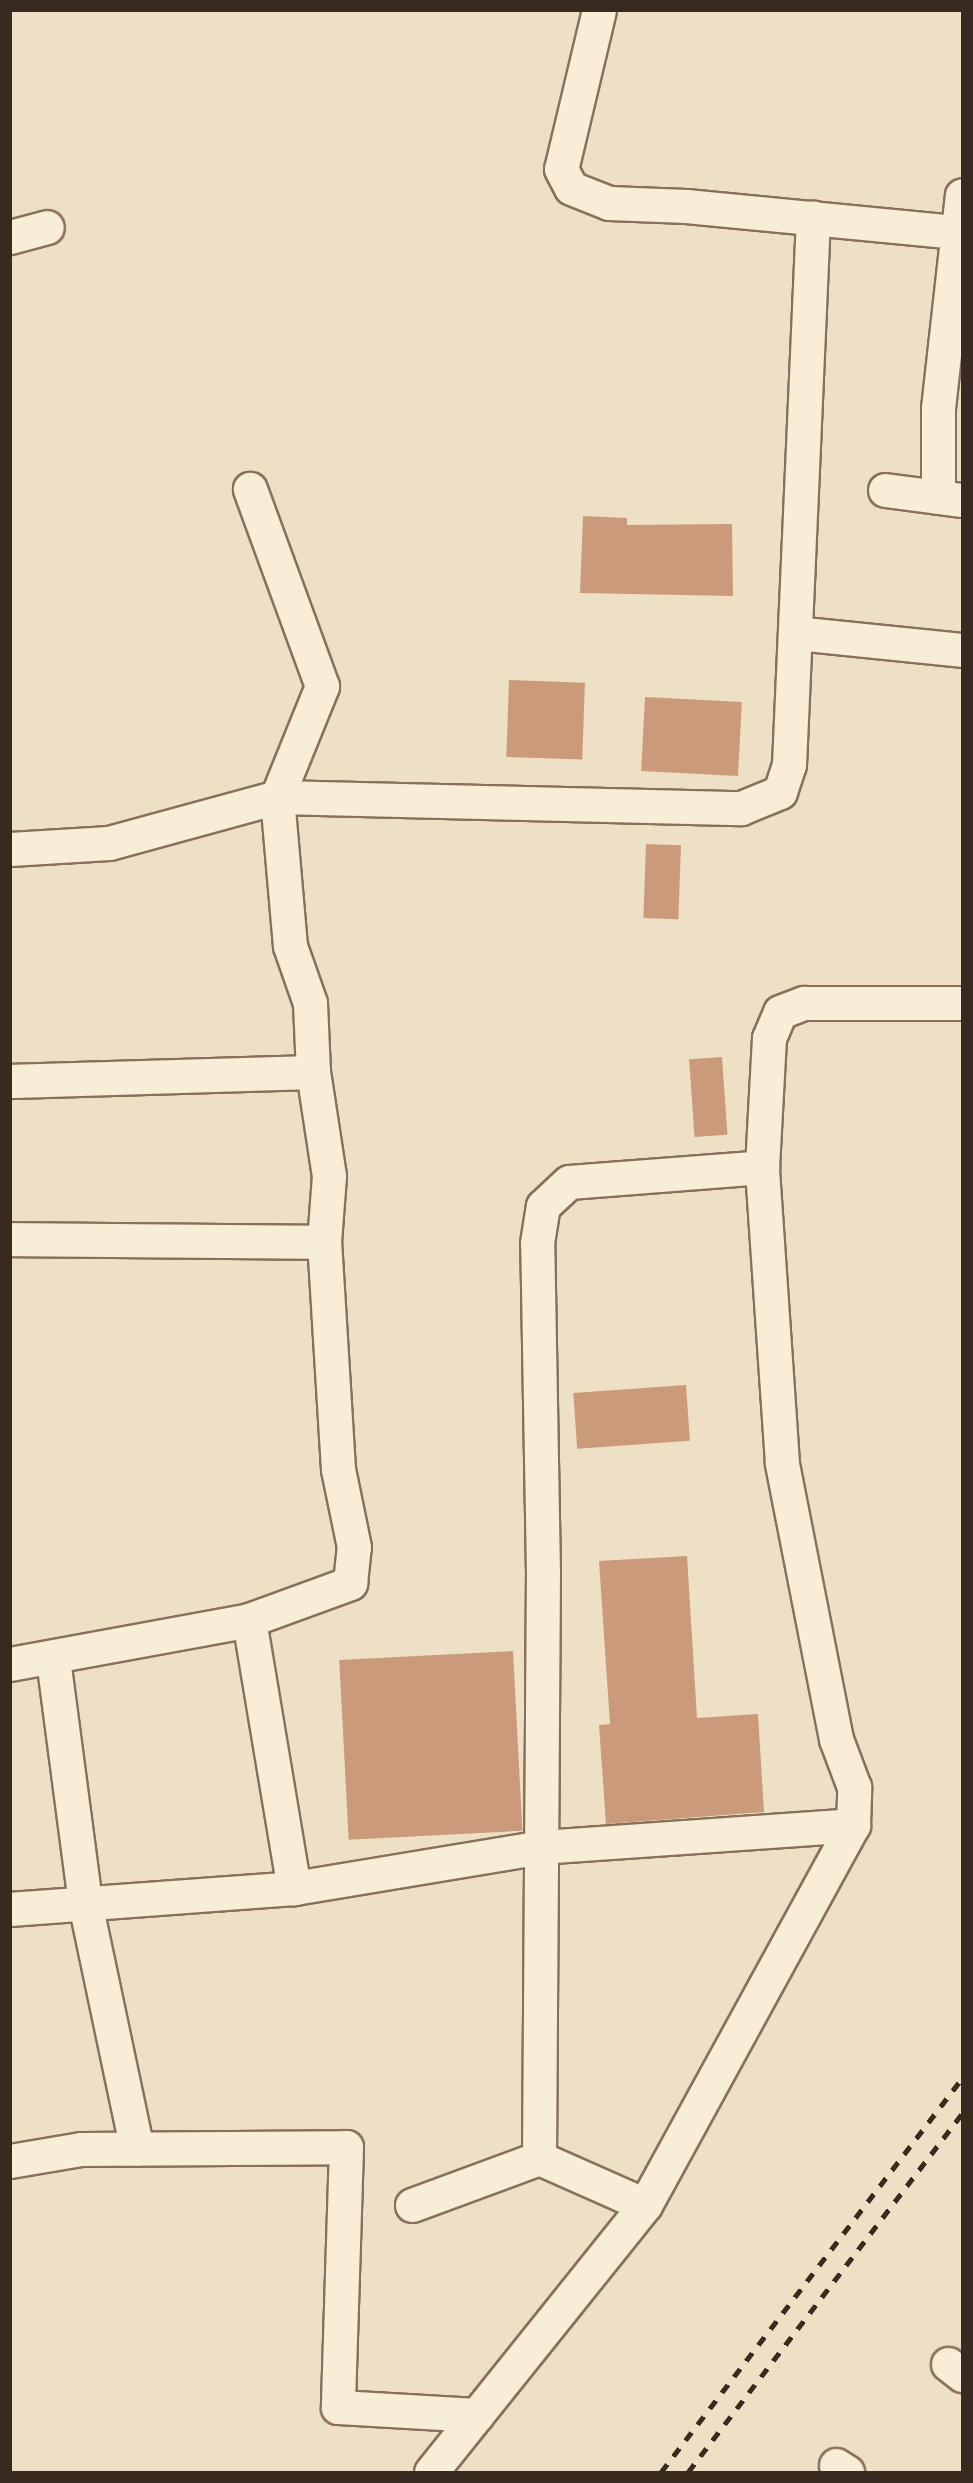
<!DOCTYPE html>
<html>
<head>
<meta charset="utf-8">
<style>
  body { margin:0 }
  #map { position:relative; width:973px; height:2483px; overflow:hidden; background:#eee0c4; font-family:"Libre Baskerville",serif }
  div>[style] { position:absolute }
  [style*='--x'] { left:calc(var(--x)*1px); top:calc(var(--y)*1px); width:calc(var(--w)*1px); rotate:calc(var(--a)*1deg) }
  .building>* { inset:0; background:#cb9a7a; transform-origin:0 0 }
  .roads { filter:drop-shadow(2px 0 #88715b) drop-shadow(-2px 0 #88715b) drop-shadow(0 2px #88715b) drop-shadow(0 -2px #88715b) }
  .minor>* { height:33px; margin:-16.5px; padding:0 16.5px; transform-origin:16.5px; border-radius:16.5px; background:#f8eed7 }
  .rail>* { height:4.5px; margin-top:-2.25px; transform-origin:0; background:repeating-linear-gradient(90deg,#382a1e 0 10px,transparent 0 20px) }
  span { translate:-50% -50%; white-space:nowrap; text-align:center; line-height:1.15; -webkit-text-stroke:4.5px #f5ead4; paint-order:stroke }
  .frame { position:absolute; inset:0; border:12px solid #382a1e; pointer-events:none }
</style>
</head>
<body>
<div id="map">
  <div class="building">
    <div style="clip-path:polygon(583px 516px,627px 518px,627px 525px,732px 524px,733px 596px,580px 593px)"></div>
    <div style="left:509px;top:680px;width:76px;height:77px;rotate:2deg"></div>
    <div style="left:645px;top:697px;width:97px;height:74px;rotate:3deg"></div>
    <div style="left:646px;top:844px;width:35px;height:74px;rotate:2deg"></div>
    <div style="left:722px;top:1057px;width:78px;height:33px;rotate:86deg"></div>
    <div style="left:686px;top:1385px;width:56px;height:113px;rotate:86deg"></div>
    <div style="clip-path:polygon(687px 1556px,697px 1718px,758px 1714px,764px 1812px,606px 1824px,599px 1725px,610px 1724px,599px 1561px)"></div>
    <div style="left:513px;top:1651px;width:180px;height:174px;rotate:87deg"></div>
  </div>
  <div class="roads">
    <div class="minor">
      <div style="--x:599;--y:10;--w:163;--a:103.4"></div>
      <div style="--x:561;--y:169;--w:21;--a:62"></div>
      <div style="--x:571;--y:188;--w:41;--a:21.5"></div>
      <div style="--x:609;--y:203;--w:77;--a:2.2"></div>
      <div style="--x:686;--y:206;--w:270;--a:5.5"></div>
      <div style="--x:10;--y:237;--w:38;--a:-15"></div>
      <div style="--x:885;--y:490;--w:78;--a:7.4"></div>
      <div style="--x:938;--y:497;--w:89;--a:-90"></div>
      <div style="--x:938;--y:408;--w:214;--a:-83.6"></div>
      <div style="--x:796;--y:633;--w:167;--a:5.8"></div>
      <div style="--x:10;--y:849;--w:99;--a:-3.5"></div>
      <div style="--x:109;--y:843;--w:174;--a:-15.3"></div>
      <div style="--x:277;--y:797;--w:464;--a:1.4"></div>
      <div style="--x:741;--y:808;--w:42;--a:-22.3"></div>
      <div style="--x:780;--y:792;--w:28;--a:-72"></div>
      <div style="--x:789;--y:765;--w:548;--a:-87.49"></div>
      <div style="--x:10;--y:1081;--w:303;--a:-1.7"></div>
      <div style="--x:10;--y:1239;--w:314;--a:0.5"></div>
      <div style="--x:249;--y:1620;--w:272;--a:80.5"></div>
      <div style="--x:53;--y:1659;--w:246;--a:82.5"></div>
      <div style="--x:85;--y:1903;--w:251;--a:78.1"></div>
      <div style="--x:10;--y:1664;--w:243;--a:-10.4"></div>
      <div style="--x:249;--y:1620;--w:108;--a:-20.1"></div>
      <div style="--x:350;--y:1583;--w:36;--a:-84"></div>
      <div style="--x:354;--y:1547;--w:80;--a:-101.6"></div>
      <div style="--x:338;--y:1469;--w:227;--a:-93.5"></div>
      <div style="--x:324;--y:1242;--w:66;--a:-85.7"></div>
      <div style="--x:329;--y:1176;--w:105;--a:-98.7"></div>
      <div style="--x:313;--y:1072;--w:69;--a:-92.5"></div>
      <div style="--x:310;--y:1003;--w:60;--a:-109.3"></div>
      <div style="--x:290;--y:946;--w:150;--a:-95"></div>
      <div style="--x:277;--y:797;--w:120;--a:-67.9"></div>
      <div style="--x:322;--y:686;--w:210;--a:-110.1"></div>
      <div style="--x:10;--y:1909;--w:285;--a:-4.2"></div>
      <div style="--x:294;--y:1888;--w:250;--a:-9.4"></div>
      <div style="--x:541;--y:1847;--w:313;--a:-4"></div>
      <div style="--x:539;--y:2158;--w:585;--a:-89.61"></div>
      <div style="--x:543;--y:1573;--w:330;--a:-91"></div>
      <div style="--x:537;--y:1243;--w:37;--a:-81"></div>
      <div style="--x:543;--y:1206;--w:35;--a:-43"></div>
      <div style="--x:569;--y:1182;--w:194;--a:-4.4"></div>
      <div style="--x:10;--y:2161;--w:72;--a:-9.6"></div>
      <div style="--x:81;--y:2149;--w:265;--a:-0.4"></div>
      <div style="--x:346;--y:2147;--w:260;--a:91.8"></div>
      <div style="--x:338;--y:2407;--w:139;--a:3.3"></div>
      <div style="--x:412;--y:2205;--w:135;--a:-20.3"></div>
      <div style="--x:539;--y:2158;--w:116;--a:23.9"></div>
      <div style="--x:948;--y:2364;--w:18;--a:38"></div>
      <div style="--x:836;--y:2465;--w:13;--a:32"></div>
      <div style="--x:431;--y:2472;--w:342;--a:-51.3"></div>
      <div style="--x:645;--y:2205;--w:433;--a:-61.3"></div>
      <div style="--x:853;--y:1825;--w:38;--a:-88"></div>
      <div style="--x:854;--y:1787;--w:51;--a:-110.6"></div>
      <div style="--x:836;--y:1739;--w:281;--a:-101.1"></div>
      <div style="--x:782;--y:1463;--w:297;--a:-93.9"></div>
      <div style="--x:762;--y:1167;--w:129;--a:-86.9"></div>
      <div style="--x:769;--y:1038;--w:28;--a:-67"></div>
      <div style="--x:780;--y:1012;--w:26;--a:-21"></div>
      <div style="--x:804;--y:1003;--w:158;--a:0"></div>
    </div>
  </div>
  <div class="rail">
    <div style="--x:661;--y:2472;--w:496;--a:-52.6"></div>
    <div style="--x:688;--y:2472;--w:451;--a:-52.6"></div>
  </div>
  <div class="frame"></div>
</div>
</body>
</html>
